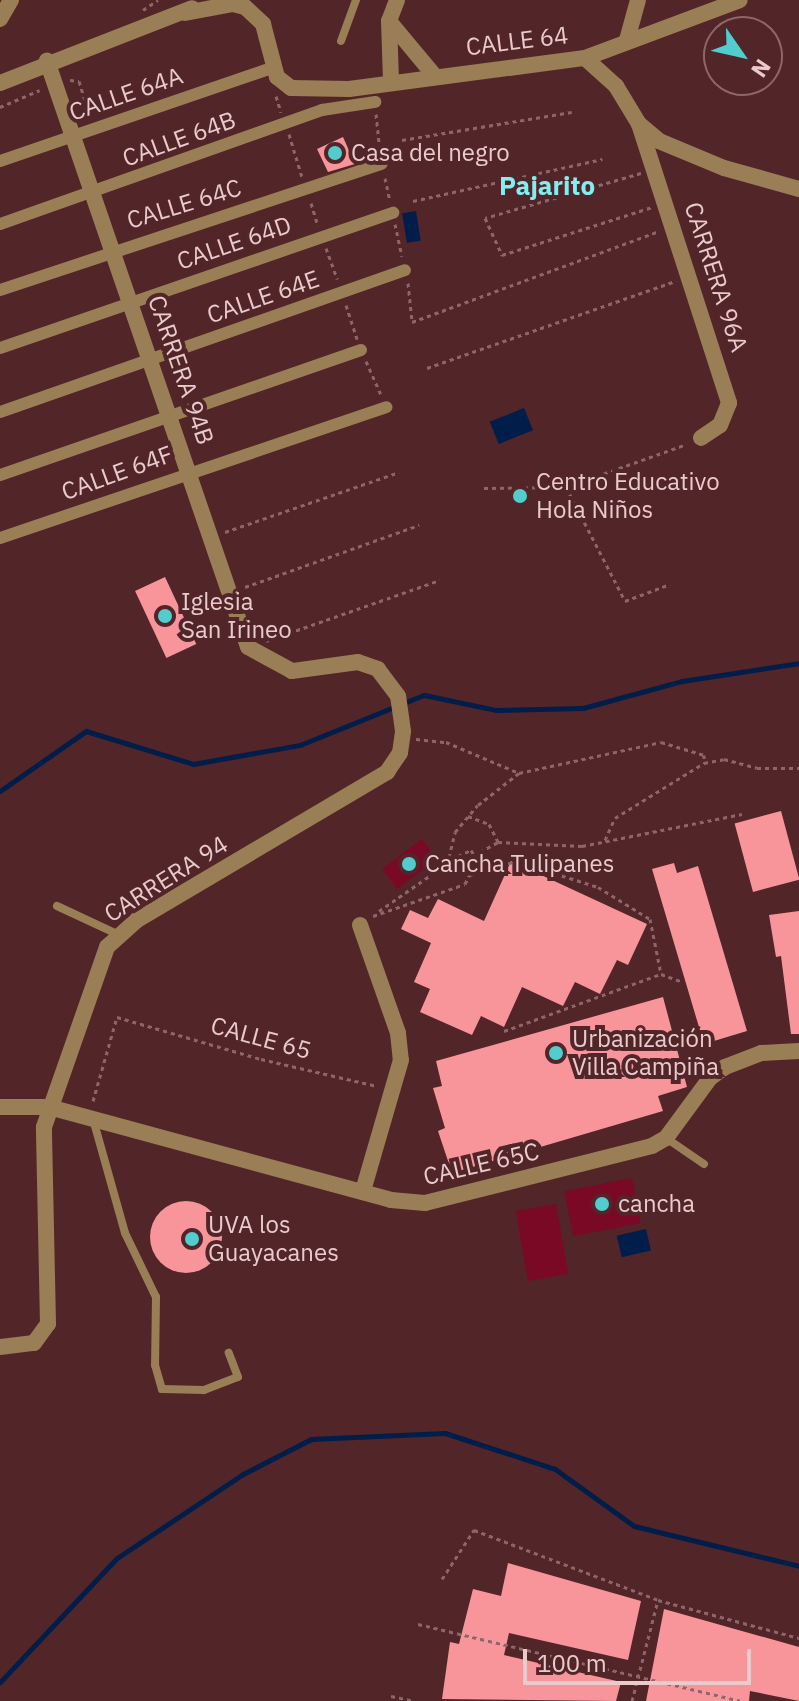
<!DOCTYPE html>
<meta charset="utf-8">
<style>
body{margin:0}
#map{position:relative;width:799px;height:1701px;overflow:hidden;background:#522529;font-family:"IBM Plex Sans",sans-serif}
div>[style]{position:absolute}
.green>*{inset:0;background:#7a0926;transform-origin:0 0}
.water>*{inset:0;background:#001e49;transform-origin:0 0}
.stream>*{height:5px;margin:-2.5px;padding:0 2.5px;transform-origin:2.5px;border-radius:2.5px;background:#001e49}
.building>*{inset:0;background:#f7959b;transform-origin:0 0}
.round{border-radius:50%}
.path>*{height:3px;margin-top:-1.5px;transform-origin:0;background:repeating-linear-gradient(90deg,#8d6669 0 4px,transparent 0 8px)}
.service>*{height:8px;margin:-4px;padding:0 4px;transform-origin:4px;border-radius:4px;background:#9a7e55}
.pedestrian>*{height:12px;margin:-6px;padding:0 6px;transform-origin:6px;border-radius:6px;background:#9a7e55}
.minor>*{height:16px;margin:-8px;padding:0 8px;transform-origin:8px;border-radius:8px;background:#9a7e55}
.tertiary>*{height:16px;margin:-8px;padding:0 8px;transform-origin:8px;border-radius:8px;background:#9a7e55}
.dots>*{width:22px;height:22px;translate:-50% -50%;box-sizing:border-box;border:4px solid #522529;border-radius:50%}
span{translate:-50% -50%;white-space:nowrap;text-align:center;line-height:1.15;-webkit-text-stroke:8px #522529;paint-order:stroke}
.street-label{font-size:24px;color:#e9cbcc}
.poi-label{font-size:24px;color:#e9cbcc}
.left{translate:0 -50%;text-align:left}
.neighbourhood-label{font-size:26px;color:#82eeef;font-weight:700}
.north{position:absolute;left:703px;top:16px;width:80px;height:80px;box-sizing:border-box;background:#522529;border:2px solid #8e676a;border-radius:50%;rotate:124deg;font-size:22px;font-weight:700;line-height:32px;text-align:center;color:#e9cbcc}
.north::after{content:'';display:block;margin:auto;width:28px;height:36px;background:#52cdce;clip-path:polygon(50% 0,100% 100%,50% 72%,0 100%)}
.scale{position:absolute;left:523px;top:1649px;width:228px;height:36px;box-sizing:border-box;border:4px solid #e9cbcc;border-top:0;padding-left:10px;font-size:24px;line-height:28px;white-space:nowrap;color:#e9cbcc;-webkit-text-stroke:6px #522529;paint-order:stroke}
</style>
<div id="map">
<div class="green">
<i style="left:422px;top:839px;width:25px;height:50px;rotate:53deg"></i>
<i style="left:632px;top:1178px;width:46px;height:69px;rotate:79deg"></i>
<i style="left:556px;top:1204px;width:71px;height:41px;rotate:80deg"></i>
</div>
<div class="water">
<i style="left:416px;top:211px;width:30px;height:14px;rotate:81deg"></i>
<i style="left:524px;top:408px;width:24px;height:37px;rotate:68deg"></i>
<i style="left:646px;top:1229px;width:22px;height:30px;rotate:77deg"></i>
</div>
<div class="stream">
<i style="left:0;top:791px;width:105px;rotate:-34.9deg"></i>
<i style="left:86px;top:731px;width:112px;rotate:17.1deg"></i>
<i style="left:193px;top:764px;width:109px;rotate:-10.1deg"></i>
<i style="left:300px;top:745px;width:134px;rotate:-22deg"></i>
<i style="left:424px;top:695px;width:74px;rotate:11.8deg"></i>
<i style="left:496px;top:710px;width:87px;rotate:-1.3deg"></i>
<i style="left:583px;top:708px;width:103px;rotate:-15.3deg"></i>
<i style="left:682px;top:681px;width:118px;rotate:-8.7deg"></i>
<i style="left:0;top:1682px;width:170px;rotate:-46.7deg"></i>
<i style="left:117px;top:1558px;width:151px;rotate:-33.7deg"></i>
<i style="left:243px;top:1474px;width:76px;rotate:-27.2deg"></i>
<i style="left:311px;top:1439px;width:134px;rotate:-2.6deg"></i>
<i style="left:445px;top:1433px;width:116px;rotate:18.1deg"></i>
<i style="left:555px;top:1469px;width:97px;rotate:35.8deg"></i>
<i style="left:634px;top:1526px;width:170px;rotate:13.6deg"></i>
</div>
<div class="building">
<i style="clip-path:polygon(343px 137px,355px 164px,328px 172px,317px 149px)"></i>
<i style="left:165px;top:577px;width:74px;height:33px;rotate:65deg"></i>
<i style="left:781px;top:811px;width:71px;height:48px;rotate:75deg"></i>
<i style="clip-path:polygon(511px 861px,647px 924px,628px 965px,617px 960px,600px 994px,575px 982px,563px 1006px,522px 987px,504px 1027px,481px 1016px,472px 1035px,420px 1012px,430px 989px,414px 982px,431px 943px,401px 929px,410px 910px,428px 918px,438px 899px,484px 921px)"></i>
<i style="clip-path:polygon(674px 863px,677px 873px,698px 866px,747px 1031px,704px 1044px,652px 869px)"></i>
<i style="clip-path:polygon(799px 911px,799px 1034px,791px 1034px,781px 956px,776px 957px,769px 915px)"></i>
<i style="clip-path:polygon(663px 997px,687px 1087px,658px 1096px,663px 1111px,452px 1173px,438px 1131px,445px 1128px,433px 1088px,442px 1086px,436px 1061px)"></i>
<i class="round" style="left:150px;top:1201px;width:72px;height:72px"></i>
<i style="clip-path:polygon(508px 1563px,641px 1601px,628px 1660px,509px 1633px,504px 1655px,621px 1682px,616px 1701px,442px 1699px,450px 1642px,459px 1644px,473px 1589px,501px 1596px)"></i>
<i style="clip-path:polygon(664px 1609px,799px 1647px,799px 1701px,750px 1691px,749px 1701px,646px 1701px)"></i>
</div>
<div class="path">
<i style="left:143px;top:10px;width:18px;rotate:-34deg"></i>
<i style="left:70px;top:80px;width:9px;rotate:6deg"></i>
<i style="left:79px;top:81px;width:38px;rotate:73deg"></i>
<i style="left:276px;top:96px;width:17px;rotate:73deg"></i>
<i style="left:0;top:107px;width:43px;rotate:-23deg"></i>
<i style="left:376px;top:114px;width:36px;rotate:84deg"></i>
<i style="left:289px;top:134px;width:45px;rotate:73.2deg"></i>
<i style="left:402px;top:140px;width:172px;rotate:-9.4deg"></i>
<i style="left:641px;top:173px;width:162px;rotate:163.9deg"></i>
<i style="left:485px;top:218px;width:41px;rotate:65.3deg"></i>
<i style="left:502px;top:255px;width:157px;rotate:-17.7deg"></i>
<i style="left:385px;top:178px;width:24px;rotate:78deg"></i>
<i style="left:413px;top:201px;width:194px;rotate:-12.5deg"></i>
<i style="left:311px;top:203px;width:24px;rotate:73deg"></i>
<i style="left:395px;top:224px;width:33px;rotate:78deg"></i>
<i style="left:326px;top:248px;width:33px;rotate:70deg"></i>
<i style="left:408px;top:283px;width:39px;rotate:84deg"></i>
<i style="left:412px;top:322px;width:261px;rotate:-20.2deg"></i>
<i style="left:346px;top:305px;width:36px;rotate:72deg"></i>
<i style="left:366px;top:361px;width:37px;rotate:66deg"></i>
<i style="left:427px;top:368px;width:264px;rotate:-19.3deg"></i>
<i style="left:566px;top:487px;width:128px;rotate:62.6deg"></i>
<i style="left:625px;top:601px;width:48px;rotate:-20.7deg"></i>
<i style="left:484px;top:488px;width:82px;rotate:-0.7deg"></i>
<i style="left:566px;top:487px;width:128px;rotate:-19.6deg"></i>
<i style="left:225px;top:532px;width:184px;rotate:-19deg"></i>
<i style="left:245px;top:587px;width:185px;rotate:-19.6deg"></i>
<i style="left:266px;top:641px;width:184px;rotate:-19.3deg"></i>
<i style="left:416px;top:739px;width:30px;rotate:6deg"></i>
<i style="left:446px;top:742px;width:79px;rotate:23deg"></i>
<i style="left:468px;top:816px;width:22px;rotate:21deg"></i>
<i style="left:489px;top:824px;width:20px;rotate:63deg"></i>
<i style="left:605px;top:840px;width:24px;rotate:-66deg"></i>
<i style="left:615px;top:818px;width:105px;rotate:-31.7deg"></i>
<i style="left:704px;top:763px;width:20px;rotate:-11deg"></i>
<i style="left:724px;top:759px;width:34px;rotate:15deg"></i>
<i style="left:757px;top:768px;width:42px"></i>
<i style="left:447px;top:865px;width:34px;rotate:-76deg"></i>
<i style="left:455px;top:832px;width:35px;rotate:-50deg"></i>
<i style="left:478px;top:805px;width:52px;rotate:-38deg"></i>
<i style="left:519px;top:773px;width:145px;rotate:-12.3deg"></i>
<i style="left:661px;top:742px;width:45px;rotate:16.8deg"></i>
<i style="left:704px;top:755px;width:8px;rotate:90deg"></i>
<i style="left:470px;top:875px;width:48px;rotate:-16.9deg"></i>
<i style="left:516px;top:861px;width:86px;rotate:17.6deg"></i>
<i style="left:598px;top:887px;width:61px;rotate:31.6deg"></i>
<i style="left:650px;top:919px;width:56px;rotate:78.7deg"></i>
<i style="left:379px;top:911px;width:96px;rotate:-34.8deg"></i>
<i style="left:458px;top:856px;width:14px;rotate:-25deg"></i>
<i style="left:471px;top:850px;width:9px;rotate:58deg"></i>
<i style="left:373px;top:916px;width:97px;rotate:-19.2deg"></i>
<i style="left:465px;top:884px;width:35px;rotate:-65deg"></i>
<i style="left:480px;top:852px;width:21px;rotate:-29deg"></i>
<i style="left:498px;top:842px;width:84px;rotate:2.7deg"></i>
<i style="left:582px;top:846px;width:163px;rotate:-11.3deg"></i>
<i style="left:504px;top:1031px;width:167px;rotate:-20deg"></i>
<i style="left:661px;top:974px;width:23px;rotate:20deg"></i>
<i style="left:93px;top:1101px;width:87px;rotate:-74.1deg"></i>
<i style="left:117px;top:1017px;width:150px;rotate:16.3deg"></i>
<i style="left:261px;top:1059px;width:119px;rotate:13.1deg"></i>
<i style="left:442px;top:1579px;width:59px;rotate:-56.9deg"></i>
<i style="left:474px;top:1530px;width:197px;rotate:20.8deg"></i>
<i style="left:658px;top:1600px;width:146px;rotate:15.1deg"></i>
<i style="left:418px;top:1624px;width:331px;rotate:13.4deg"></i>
<i style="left:391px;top:1696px;width:24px;rotate:12deg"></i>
<i style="left:632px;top:1701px;width:104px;rotate:-75.6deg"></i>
</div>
<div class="service">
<i style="left:341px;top:41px;width:44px;rotate:-69.9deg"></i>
<i style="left:57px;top:906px;width:66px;rotate:25deg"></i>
<i style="left:93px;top:1119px;width:118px;rotate:74.3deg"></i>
<i style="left:125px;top:1233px;width:71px;rotate:64.2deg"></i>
<i style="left:156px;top:1297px;width:68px;rotate:90.8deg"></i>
<i style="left:155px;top:1365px;width:25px;rotate:74deg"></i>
<i style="left:162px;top:1389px;width:42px;rotate:1.4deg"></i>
<i style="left:204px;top:1390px;width:36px;rotate:-21deg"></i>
<i style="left:238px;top:1377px;width:26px;rotate:-111deg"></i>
<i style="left:666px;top:1138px;width:46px;rotate:34.4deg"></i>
</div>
<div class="pedestrian">
<i style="left:0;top:161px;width:281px;rotate:-18.9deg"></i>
<i style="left:0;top:224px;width:342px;rotate:-19.5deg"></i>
<i style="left:322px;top:110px;width:54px;rotate:-8.6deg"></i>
<i style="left:0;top:290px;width:402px;rotate:-18.3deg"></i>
<i style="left:0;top:348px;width:416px;rotate:-19deg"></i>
<i style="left:0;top:412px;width:429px;rotate:-19.3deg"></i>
<i style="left:0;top:475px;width:382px;rotate:-19.1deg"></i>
<i style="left:0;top:538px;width:408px;rotate:-18.7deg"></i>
</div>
<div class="minor">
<i style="left:389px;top:21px;width:70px;rotate:50.2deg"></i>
<i style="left:627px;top:40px;width:41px;rotate:-74.6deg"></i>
<i style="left:639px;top:124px;width:293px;rotate:72.1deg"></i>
<i style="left:729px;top:403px;width:24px;rotate:112deg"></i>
<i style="left:720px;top:425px;width:23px;rotate:146deg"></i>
<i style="left:360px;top:925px;width:114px;rotate:70.6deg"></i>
<i style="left:398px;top:1033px;width:27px;rotate:84deg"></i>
<i style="left:401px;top:1060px;width:136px;rotate:106.2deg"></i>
<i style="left:0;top:1107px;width:49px"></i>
<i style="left:49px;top:1107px;width:354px;rotate:15.2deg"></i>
<i style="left:391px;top:1200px;width:34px;rotate:5deg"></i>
<i style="left:425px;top:1203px;width:234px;rotate:-14.1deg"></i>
<i style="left:652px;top:1146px;width:16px;rotate:-30deg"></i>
<i style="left:666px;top:1138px;width:74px;rotate:-53.7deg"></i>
<i style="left:710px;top:1078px;width:19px;rotate:-36deg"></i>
<i style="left:725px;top:1067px;width:39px;rotate:-21deg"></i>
<i style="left:761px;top:1053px;width:38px;rotate:-3deg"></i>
<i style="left:0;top:1347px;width:34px;rotate:-7deg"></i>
<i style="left:34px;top:1343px;width:24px;rotate:-54deg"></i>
<i style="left:48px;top:1324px;width:197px;rotate:-91.2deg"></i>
<i style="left:44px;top:1127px;width:191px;rotate:-70.7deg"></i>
<i style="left:107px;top:947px;width:40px;rotate:-42deg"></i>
<i style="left:137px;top:920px;width:291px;rotate:-30.6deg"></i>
<i style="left:387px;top:772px;width:23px;rotate:-56deg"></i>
<i style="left:400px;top:753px;width:22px;rotate:-82deg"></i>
<i style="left:403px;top:731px;width:35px;rotate:-98deg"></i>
<i style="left:398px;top:696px;width:34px;rotate:-127deg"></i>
<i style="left:378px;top:669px;width:21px;rotate:-161deg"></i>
<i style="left:358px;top:662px;width:67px;rotate:172.2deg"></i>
<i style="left:292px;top:671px;width:50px;rotate:-151.4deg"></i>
<i style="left:248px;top:647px;width:620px;rotate:-108.93deg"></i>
</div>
<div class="tertiary">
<i style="left:185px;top:13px;width:49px;rotate:-10.6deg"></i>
<i style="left:233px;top:4px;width:12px;rotate:14deg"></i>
<i style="left:245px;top:7px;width:25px;rotate:43deg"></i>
<i style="left:263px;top:24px;width:55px;rotate:75.2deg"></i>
<i style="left:277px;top:77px;width:18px;rotate:38deg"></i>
<i style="left:291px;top:88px;width:58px;rotate:1deg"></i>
<i style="left:349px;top:89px;width:238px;rotate:-7.5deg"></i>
<i style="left:585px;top:58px;width:165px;rotate:-20.5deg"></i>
<i style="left:0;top:19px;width:22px;rotate:-60deg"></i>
<i style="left:585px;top:58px;width:42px;rotate:42.1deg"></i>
<i style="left:616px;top:86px;width:44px;rotate:58.8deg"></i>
<i style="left:639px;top:124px;width:26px;rotate:40deg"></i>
<i style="left:659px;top:141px;width:70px;rotate:22.6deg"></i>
<i style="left:724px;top:168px;width:78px;rotate:15.6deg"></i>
<i style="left:391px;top:81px;width:60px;rotate:-91.9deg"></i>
<i style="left:389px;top:21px;width:22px;rotate:-69deg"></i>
<i style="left:0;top:83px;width:206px;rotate:-21.3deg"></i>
</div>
<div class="dots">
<i style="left:335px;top:153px;background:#52cdce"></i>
<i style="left:520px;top:496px;background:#52cdce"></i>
<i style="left:165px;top:616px;background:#52cdce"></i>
<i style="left:409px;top:864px;background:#52cdce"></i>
<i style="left:556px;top:1053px;background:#52cdce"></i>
<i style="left:602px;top:1204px;background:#52cdce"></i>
<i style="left:192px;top:1239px;background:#52cdce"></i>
</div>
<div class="street-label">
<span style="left:517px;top:41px;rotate:-7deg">CALLE 64</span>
<span style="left:126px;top:94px;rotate:-19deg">CALLE 64A</span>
<span style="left:179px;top:139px;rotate:-20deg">CALLE 64B</span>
<span style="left:184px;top:204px;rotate:-17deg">CALLE 64C</span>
<span style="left:234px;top:243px;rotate:-19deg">CALLE 64D</span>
<span style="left:716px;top:277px;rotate:72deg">CARRERA 96A</span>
<span style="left:263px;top:297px;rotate:-19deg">CALLE 64E</span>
<span style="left:181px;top:370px;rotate:71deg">CARRERA 94B</span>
<span style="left:117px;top:473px;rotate:-20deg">CALLE 64F</span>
<span style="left:166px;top:879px;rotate:-32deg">CARRERA 94</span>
<span style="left:261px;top:1038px;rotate:15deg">CALLE 65</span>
<span style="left:481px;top:1164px;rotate:-13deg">CALLE 65C</span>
</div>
<div class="poi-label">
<span class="left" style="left:351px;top:153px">Casa del negro</span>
<span class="left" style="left:536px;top:496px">Centro Educativo<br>Hola Niños</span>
<span class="left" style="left:181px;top:616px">Iglesia<br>San Irineo</span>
<span class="left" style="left:425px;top:864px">Cancha Tulipanes</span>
<span class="left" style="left:572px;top:1053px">Urbanización<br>Villa Campiña</span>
<span class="left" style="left:618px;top:1204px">cancha</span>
<span class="left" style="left:208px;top:1239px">UVA los<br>Guayacanes</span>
</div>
<div class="neighbourhood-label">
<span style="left:547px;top:186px">Pajarito</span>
</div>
<div class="north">N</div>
<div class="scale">100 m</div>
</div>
